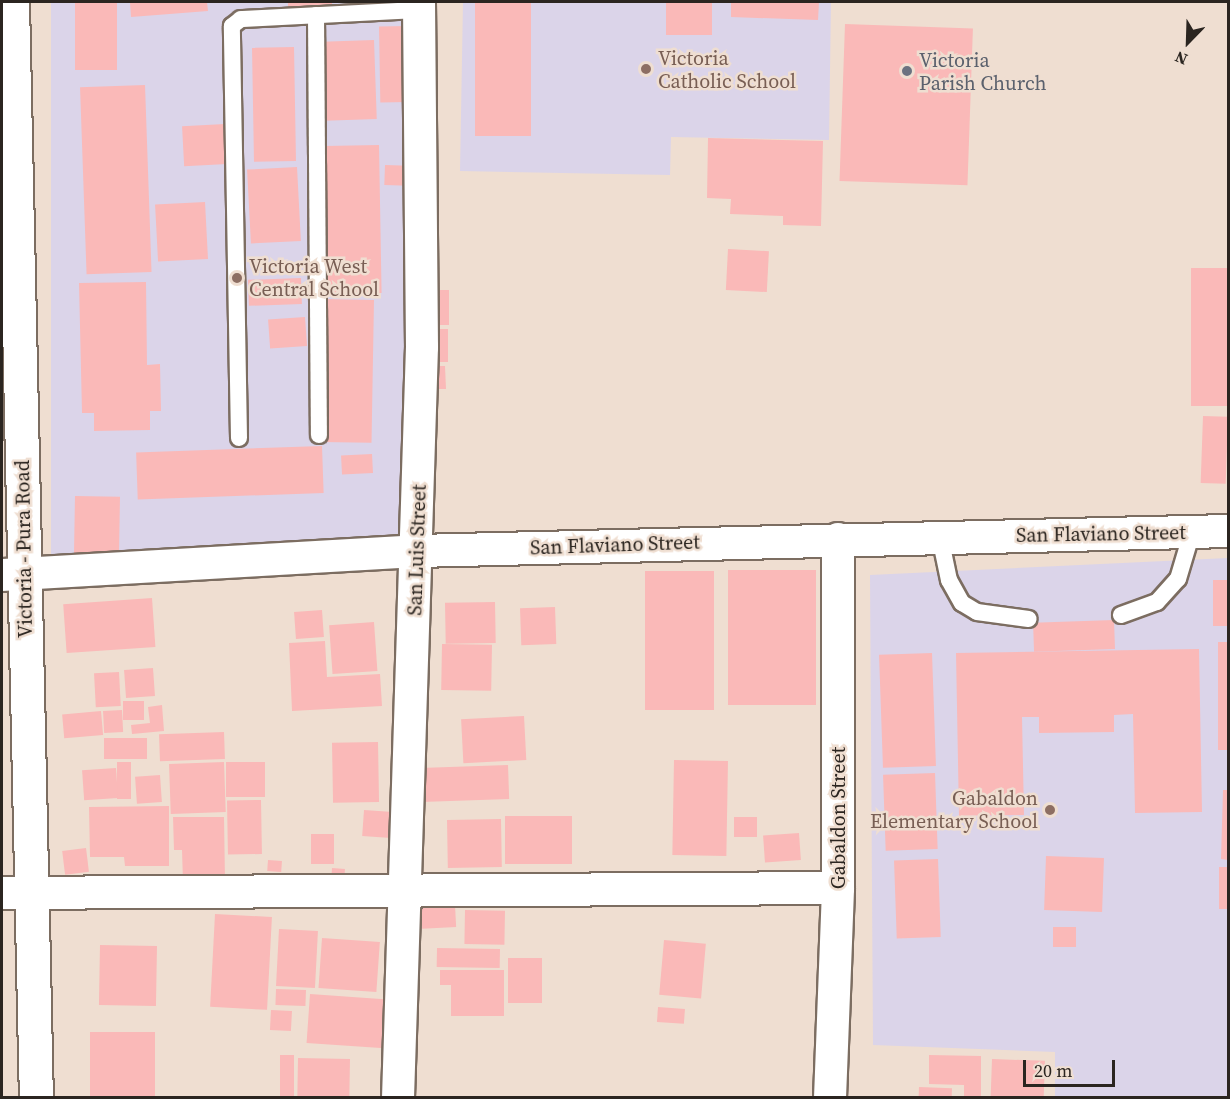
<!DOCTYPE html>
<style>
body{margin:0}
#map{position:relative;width:1230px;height:1099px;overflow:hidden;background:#efded1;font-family:"Source Serif 4",serif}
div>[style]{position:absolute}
.education>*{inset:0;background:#dbd4e9;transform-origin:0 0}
.building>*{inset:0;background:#fab9b8;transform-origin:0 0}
.roads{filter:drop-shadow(2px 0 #7c6d61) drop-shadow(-2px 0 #7c6d61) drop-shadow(0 2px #7c6d61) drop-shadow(0 -2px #7c6d61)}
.lane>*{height:16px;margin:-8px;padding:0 8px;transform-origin:8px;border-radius:8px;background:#fff}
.street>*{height:32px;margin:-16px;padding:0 16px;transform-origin:16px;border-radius:16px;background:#fff}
.secondary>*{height:33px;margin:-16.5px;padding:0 16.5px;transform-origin:16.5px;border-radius:16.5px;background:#fff}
.dots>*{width:16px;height:16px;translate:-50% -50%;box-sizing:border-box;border:3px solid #efded1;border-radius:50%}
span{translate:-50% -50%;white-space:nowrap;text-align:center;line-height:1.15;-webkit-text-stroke:5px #efded1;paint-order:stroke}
.education-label{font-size:20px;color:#785e54}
.left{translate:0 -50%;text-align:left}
.right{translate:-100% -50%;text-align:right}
.worship-label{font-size:20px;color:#5b616d}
.street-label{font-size:20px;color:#2b2520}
.frame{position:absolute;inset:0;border:3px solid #2b2520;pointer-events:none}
.north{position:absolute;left:1158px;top:12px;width:60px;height:60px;-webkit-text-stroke:4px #efded1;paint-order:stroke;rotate:203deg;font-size:16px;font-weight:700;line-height:24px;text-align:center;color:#2b2520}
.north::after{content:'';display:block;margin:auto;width:21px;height:27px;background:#2b2520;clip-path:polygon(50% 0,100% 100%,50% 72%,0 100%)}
.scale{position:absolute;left:1023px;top:1060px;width:92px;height:27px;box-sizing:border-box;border:3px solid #2b2520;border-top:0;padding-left:8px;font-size:18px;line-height:21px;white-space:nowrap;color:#2b2520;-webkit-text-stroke:4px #efded1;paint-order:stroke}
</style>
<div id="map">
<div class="education">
<i style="left:51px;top:2px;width:368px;height:563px"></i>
<i style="clip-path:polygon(463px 2px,831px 2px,829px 140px,671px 137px,670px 175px,460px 171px)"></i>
<i style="clip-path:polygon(1228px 558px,1228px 1097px,1055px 1097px,1055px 1052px,873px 1045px,870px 575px)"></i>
</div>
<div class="building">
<i style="left:75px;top:2px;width:42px;height:68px"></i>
<i style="clip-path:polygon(130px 2px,207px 2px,208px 11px,131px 17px)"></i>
<i style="left:288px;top:2px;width:44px;height:9px"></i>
<i style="left:475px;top:2px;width:56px;height:134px"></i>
<i style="left:666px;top:2px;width:46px;height:33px"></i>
<i style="clip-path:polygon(731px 2px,819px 2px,818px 20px,731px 17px)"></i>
<i style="left:845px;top:24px;width:128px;height:157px;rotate:2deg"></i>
<i style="left:407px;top:26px;width:76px;height:28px;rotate:89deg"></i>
<i style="left:374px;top:40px;width:79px;height:52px;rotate:88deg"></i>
<i style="left:294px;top:47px;width:114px;height:42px;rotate:89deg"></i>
<i style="left:145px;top:85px;width:187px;height:65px;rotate:88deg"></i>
<i style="left:225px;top:124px;width:40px;height:43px;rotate:87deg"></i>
<i style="clip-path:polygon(708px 138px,823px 141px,821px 226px,783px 225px,783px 216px,730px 214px,731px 199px,707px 198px)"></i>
<i style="left:379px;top:145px;width:148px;height:54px;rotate:89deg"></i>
<i style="left:385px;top:165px;width:24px;height:20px;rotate:2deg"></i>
<i style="left:297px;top:167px;width:74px;height:50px;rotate:87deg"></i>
<i style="left:205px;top:202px;width:57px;height:50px;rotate:87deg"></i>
<i style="left:728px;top:249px;width:41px;height:41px;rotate:3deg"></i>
<i style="left:1191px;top:268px;width:37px;height:138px"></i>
<i style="left:301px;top:278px;width:26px;height:53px;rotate:88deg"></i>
<i style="clip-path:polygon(146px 282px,147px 365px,160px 364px,161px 411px,150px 411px,150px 430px,94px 431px,94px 413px,82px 413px,79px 283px)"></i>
<i style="left:436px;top:290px;width:13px;height:35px"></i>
<i style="left:323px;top:299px;width:51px;height:143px;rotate:1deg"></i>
<i style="left:305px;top:317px;width:29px;height:37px;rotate:86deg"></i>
<i style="left:435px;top:329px;width:13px;height:33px"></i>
<i style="clip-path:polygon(434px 366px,445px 366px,446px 389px,433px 389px)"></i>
<i style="left:1203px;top:416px;width:25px;height:67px;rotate:2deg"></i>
<i style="left:322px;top:446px;width:47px;height:186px;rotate:88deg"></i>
<i style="left:372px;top:454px;width:19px;height:31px;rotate:87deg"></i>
<i style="left:75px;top:496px;width:45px;height:58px;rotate:1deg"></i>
<i style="left:728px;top:570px;width:88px;height:135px"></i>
<i style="left:645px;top:571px;width:69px;height:139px"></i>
<i style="left:1213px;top:580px;width:15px;height:46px"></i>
<i style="left:152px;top:598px;width:49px;height:89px;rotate:86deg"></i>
<i style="left:495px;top:602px;width:41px;height:50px;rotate:89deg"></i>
<i style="left:555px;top:607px;width:37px;height:35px;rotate:88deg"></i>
<i style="left:322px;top:610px;width:27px;height:28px;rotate:86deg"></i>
<i style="left:1114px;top:620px;width:29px;height:81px;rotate:88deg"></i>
<i style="left:374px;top:622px;width:49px;height:45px;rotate:86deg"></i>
<i style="clip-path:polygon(325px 641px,327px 677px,380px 674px,382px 706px,292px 711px,289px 643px)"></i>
<i style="left:1218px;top:642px;width:10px;height:108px"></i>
<i style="left:442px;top:644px;width:50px;height:46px;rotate:1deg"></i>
<i style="clip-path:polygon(1199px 649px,1202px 812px,1135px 813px,1133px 714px,1114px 715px,1114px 732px,1039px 733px,1039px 717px,1022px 717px,1024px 815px,959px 816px,956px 653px)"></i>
<i style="left:932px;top:653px;width:113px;height:53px;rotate:88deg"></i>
<i style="left:153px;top:668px;width:28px;height:29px;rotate:86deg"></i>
<i style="left:119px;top:672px;width:34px;height:25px;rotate:87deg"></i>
<i style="left:144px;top:701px;width:19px;height:21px;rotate:90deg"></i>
<i style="clip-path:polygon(162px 705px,164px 731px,132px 734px,131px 725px,150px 723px,148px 707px)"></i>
<i style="left:122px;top:710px;width:22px;height:19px;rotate:87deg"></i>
<i style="left:101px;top:711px;width:24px;height:39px;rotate:85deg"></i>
<i style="left:524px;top:716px;width:44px;height:63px;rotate:87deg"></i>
<i style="left:224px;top:732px;width:27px;height:65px;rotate:88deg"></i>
<i style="left:104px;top:738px;width:43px;height:21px"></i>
<i style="left:378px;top:742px;width:60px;height:46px;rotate:89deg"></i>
<i style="left:674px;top:760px;width:54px;height:95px;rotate:1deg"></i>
<i style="left:117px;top:762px;width:14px;height:37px"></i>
<i style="left:224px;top:762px;width:50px;height:55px;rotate:88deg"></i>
<i style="left:226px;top:762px;width:39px;height:35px"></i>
<i style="left:508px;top:765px;width:34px;height:88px;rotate:88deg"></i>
<i style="left:116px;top:768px;width:30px;height:34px;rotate:86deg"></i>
<i style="left:935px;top:773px;width:76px;height:52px;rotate:88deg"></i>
<i style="left:160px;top:775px;width:27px;height:25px;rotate:86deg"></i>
<i style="clip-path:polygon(1223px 790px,1228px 790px,1228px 860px,1221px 859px)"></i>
<i style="left:261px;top:800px;width:54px;height:34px;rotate:89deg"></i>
<i style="clip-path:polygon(169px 806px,169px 866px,125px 866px,124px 857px,90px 857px,89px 807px)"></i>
<i style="left:364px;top:810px;width:29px;height:26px;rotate:4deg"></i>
<i style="left:505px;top:816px;width:67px;height:48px"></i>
<i style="clip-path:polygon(173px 817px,224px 817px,225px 881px,183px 882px,182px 850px,174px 850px)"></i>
<i style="left:734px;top:817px;width:23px;height:20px"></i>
<i style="left:501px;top:819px;width:48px;height:54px;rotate:89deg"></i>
<i style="left:799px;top:833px;width:27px;height:36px;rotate:86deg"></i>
<i style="left:311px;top:834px;width:23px;height:30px"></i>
<i style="left:86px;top:848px;width:24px;height:24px;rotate:83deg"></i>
<i style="left:1046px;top:856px;width:58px;height:54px;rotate:2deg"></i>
<i style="left:938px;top:859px;width:78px;height:44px;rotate:88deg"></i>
<i style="left:268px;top:860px;width:14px;height:11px;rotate:4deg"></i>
<i style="left:1219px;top:867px;width:9px;height:42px"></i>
<i style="left:332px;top:868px;width:13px;height:10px;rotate:4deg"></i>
<i style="left:455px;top:905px;width:22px;height:34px;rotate:87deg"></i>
<i style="left:465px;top:910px;width:40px;height:34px;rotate:1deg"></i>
<i style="left:215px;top:914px;width:57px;height:93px;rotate:3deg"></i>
<i style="left:1053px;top:927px;width:23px;height:20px"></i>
<i style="left:279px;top:929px;width:39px;height:57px;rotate:3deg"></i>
<i style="left:322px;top:938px;width:58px;height:50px;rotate:4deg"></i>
<i style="left:664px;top:940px;width:42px;height:55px;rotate:5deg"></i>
<i style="left:100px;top:945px;width:57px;height:60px;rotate:1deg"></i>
<i style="left:437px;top:948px;width:63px;height:19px;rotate:1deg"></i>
<i style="left:508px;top:958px;width:34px;height:45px"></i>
<i style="clip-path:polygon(440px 970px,504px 970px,504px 1016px,451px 1016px,451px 985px,440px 985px)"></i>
<i style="left:276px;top:989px;width:30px;height:16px;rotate:2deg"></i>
<i style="left:310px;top:994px;width:78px;height:49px;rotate:4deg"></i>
<i style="left:658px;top:1007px;width:27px;height:15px;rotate:4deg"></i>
<i style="left:271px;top:1010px;width:21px;height:20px;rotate:3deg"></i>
<i style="left:90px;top:1032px;width:65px;height:66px"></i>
<i style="left:280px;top:1055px;width:14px;height:43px"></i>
<i style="clip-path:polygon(929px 1055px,981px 1056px,981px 1096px,964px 1096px,964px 1085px,929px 1084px)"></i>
<i style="left:298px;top:1058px;width:52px;height:40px;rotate:1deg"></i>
<i style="left:992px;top:1059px;width:53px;height:39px;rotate:2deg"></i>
<i style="left:919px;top:1087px;width:33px;height:11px;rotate:2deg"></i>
</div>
<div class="roads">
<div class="lane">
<i style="left:316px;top:15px;width:420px;rotate:89.6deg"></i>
<i style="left:239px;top:438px;width:412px;rotate:-91deg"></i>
<i style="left:232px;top:26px;width:11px;rotate:-38deg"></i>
<i style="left:241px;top:19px;width:178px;rotate:-2.9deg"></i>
<i style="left:940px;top:537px;width:44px;rotate:78.2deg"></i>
<i style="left:949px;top:580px;width:26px;rotate:61deg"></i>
<i style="left:962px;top:603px;width:17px;rotate:31deg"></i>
<i style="left:977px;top:612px;width:52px;rotate:7.7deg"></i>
<i style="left:1121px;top:615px;width:38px;rotate:-20deg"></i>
<i style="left:1157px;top:602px;width:31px;rotate:-48deg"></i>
<i style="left:1178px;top:579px;width:49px;rotate:-73.4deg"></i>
</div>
<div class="street">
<i style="left:2px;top:575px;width:416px;rotate:-3.3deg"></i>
<i style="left:417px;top:551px;width:811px;rotate:-1.41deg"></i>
<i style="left:2px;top:893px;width:836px;rotate:-0.34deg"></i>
<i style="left:398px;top:1098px;width:751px;rotate:-88.17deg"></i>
<i style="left:422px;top:347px;width:345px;rotate:-90.5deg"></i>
<i style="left:830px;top:1098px;width:210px;rotate:-87.8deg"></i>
<i style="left:838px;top:888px;width:349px;rotate:-90deg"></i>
</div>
<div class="secondary">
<i style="left:12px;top:2px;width:1096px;rotate:88.75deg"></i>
</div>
</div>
<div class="dots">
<i style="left:646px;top:69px;background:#8d6e63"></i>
<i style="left:907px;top:71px;background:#6b7280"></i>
<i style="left:237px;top:278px;background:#8d6e63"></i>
<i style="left:1050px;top:810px;background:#8d6e63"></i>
</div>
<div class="education-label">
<span class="left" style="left:658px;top:70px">Victoria<br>Catholic School</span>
<span class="left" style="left:249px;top:278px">Victoria West<br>Central School</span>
<span class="right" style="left:1038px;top:810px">Gabaldon<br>Elementary School</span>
</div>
<div class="worship-label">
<span class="left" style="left:919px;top:72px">Victoria<br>Parish Church</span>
</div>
<div class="street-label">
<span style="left:1101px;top:534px;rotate:-1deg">San Flaviano Street</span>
<span style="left:615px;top:545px;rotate:-2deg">San Flaviano Street</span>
<span style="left:24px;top:549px;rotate:-91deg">Victoria - Pura Road</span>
<span style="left:417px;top:550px;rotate:-88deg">San Luis Street</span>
<span style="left:838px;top:818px;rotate:-90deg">Gabaldon Street</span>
</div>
<div class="frame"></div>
<div class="north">N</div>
<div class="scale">20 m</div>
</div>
